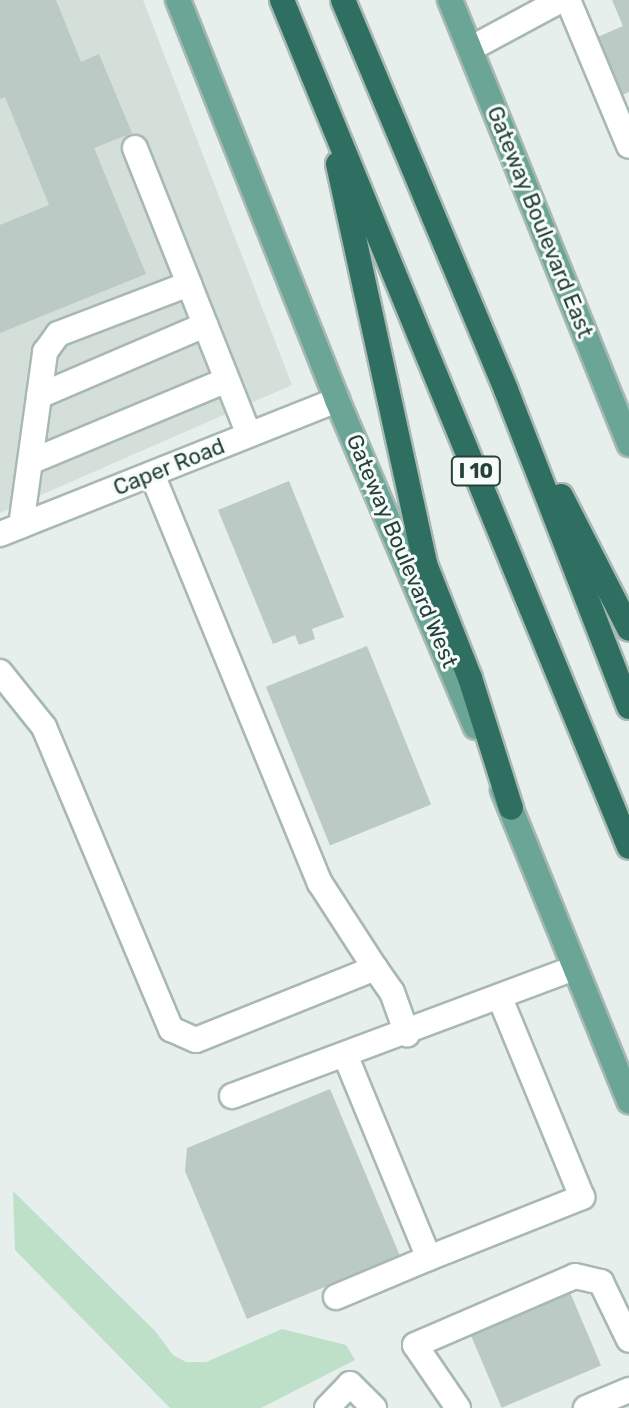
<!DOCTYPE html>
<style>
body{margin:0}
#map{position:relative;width:629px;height:1408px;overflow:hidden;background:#e6efeb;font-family:Rubik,sans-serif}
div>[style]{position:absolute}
.built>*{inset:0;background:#d4dfda}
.green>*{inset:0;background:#bfe0c8}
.building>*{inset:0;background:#bbcac4;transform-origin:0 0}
.roads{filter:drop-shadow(2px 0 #a8b8b2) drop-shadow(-2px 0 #a8b8b2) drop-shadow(0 2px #a8b8b2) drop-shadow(0 -2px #a8b8b2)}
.minor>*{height:24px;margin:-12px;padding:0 12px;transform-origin:12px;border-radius:12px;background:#fff}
.major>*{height:24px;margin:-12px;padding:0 12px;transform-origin:12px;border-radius:12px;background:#6aa596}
.highway>*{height:24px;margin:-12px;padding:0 12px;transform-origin:12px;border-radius:12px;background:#2f6f62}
span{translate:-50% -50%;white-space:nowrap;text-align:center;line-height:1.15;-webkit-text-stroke:6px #f7fbf9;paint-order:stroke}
.shield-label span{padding:2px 6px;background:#f7fbf9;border:2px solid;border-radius:6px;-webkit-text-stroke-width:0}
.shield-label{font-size:20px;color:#24423a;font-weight:700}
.street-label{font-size:22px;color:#24423a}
</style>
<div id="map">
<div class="built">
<i style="clip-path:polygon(0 0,143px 0,292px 385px,0 513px)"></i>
</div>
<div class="green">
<i style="clip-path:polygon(13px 1191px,155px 1331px,173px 1355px,186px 1362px,206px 1362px,282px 1329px,346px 1345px,355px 1360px,261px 1408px,170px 1408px,15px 1250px)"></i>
</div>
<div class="building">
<i style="clip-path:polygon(0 0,56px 0,81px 62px,99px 54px,132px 133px,94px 148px,146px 274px,0 333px,0 225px,49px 205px,5px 97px,0 99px)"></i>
<i style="clip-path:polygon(612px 0,629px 0,629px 92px,617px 97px,593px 39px,623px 26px)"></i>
<i style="clip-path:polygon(289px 481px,344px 617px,312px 629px,315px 639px,299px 645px,295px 635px,273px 644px,218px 510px)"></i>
<i style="left:367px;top:646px;width:171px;height:109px;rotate:68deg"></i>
<i style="clip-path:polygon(330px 1089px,400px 1256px,247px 1319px,185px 1171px,187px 1148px)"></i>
<i style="left:569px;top:1290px;width:82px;height:108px;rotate:67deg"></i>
</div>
<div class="roads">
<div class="minor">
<i style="left:568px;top:0;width:158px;rotate:67.3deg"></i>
<i style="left:470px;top:49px;width:103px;rotate:-28.3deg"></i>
<i style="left:135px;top:148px;width:146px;rotate:68.3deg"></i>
<i style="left:39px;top:396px;width:181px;rotate:-23.2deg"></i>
<i style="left:30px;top:462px;width:213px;rotate:-22.6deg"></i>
<i style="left:152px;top:474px;width:442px;rotate:67.7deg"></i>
<i style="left:320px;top:883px;width:101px;rotate:57.1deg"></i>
<i style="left:21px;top:526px;width:176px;rotate:-82.1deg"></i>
<i style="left:45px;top:352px;width:22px;rotate:-54deg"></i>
<i style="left:58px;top:334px;width:140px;rotate:-20.9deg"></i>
<i style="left:189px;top:284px;width:162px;rotate:68.3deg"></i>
<i style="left:0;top:534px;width:363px;rotate:-21.7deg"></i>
<i style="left:0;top:672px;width:70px;rotate:51.3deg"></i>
<i style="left:44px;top:727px;width:328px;rotate:67.2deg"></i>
<i style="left:171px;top:1029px;width:27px;rotate:24deg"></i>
<i style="left:196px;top:1040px;width:193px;rotate:-21.9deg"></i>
<i style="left:375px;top:968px;width:29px;rotate:55deg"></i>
<i style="left:392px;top:992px;width:45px;rotate:70.3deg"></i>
<i style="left:346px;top:1057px;width:217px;rotate:67.6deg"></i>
<i style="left:429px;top:1258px;width:165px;rotate:-21.7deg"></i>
<i style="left:582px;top:1197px;width:213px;rotate:-112.4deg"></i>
<i style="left:232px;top:1096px;width:366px;rotate:-20.5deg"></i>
<i style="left:336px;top:1297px;width:101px;rotate:-22.8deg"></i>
<i style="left:327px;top:1408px;width:33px;rotate:-46deg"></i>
<i style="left:350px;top:1384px;width:34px;rotate:45deg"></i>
<i style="left:458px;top:1408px;width:76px;rotate:-124.3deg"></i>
<i style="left:415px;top:1345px;width:174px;rotate:-23.3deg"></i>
<i style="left:575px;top:1276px;width:27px;rotate:13deg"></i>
<i style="left:601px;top:1282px;width:64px;rotate:64.2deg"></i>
<i style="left:586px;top:1408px;width:47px;rotate:-22.7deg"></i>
</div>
<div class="major">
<i style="left:178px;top:0;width:430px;rotate:68.3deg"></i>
<i style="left:337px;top:400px;width:355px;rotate:67deg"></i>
<i style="left:450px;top:0;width:479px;rotate:68deg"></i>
<i style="left:503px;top:790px;width:336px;rotate:67.9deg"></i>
</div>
<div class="highway">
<i style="left:282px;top:0;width:915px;rotate:67.72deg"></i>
<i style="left:343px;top:0;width:423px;rotate:67.3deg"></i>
<i style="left:506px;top:390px;width:340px;rotate:68.8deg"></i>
<i style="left:338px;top:164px;width:409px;rotate:77.7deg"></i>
<i style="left:425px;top:564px;width:123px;rotate:68.5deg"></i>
<i style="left:470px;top:678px;width:136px;rotate:72.5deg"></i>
<i style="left:561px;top:496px;width:149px;rotate:62.9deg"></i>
</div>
</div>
<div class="shield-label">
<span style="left:476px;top:471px">I 10</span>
</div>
<div class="street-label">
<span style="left:540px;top:222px;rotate:68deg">Gateway Boulevard East</span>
<span style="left:169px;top:467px;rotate:-22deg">Caper Road</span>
<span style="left:402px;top:551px;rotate:67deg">Gateway Boulevard West</span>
</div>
</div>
